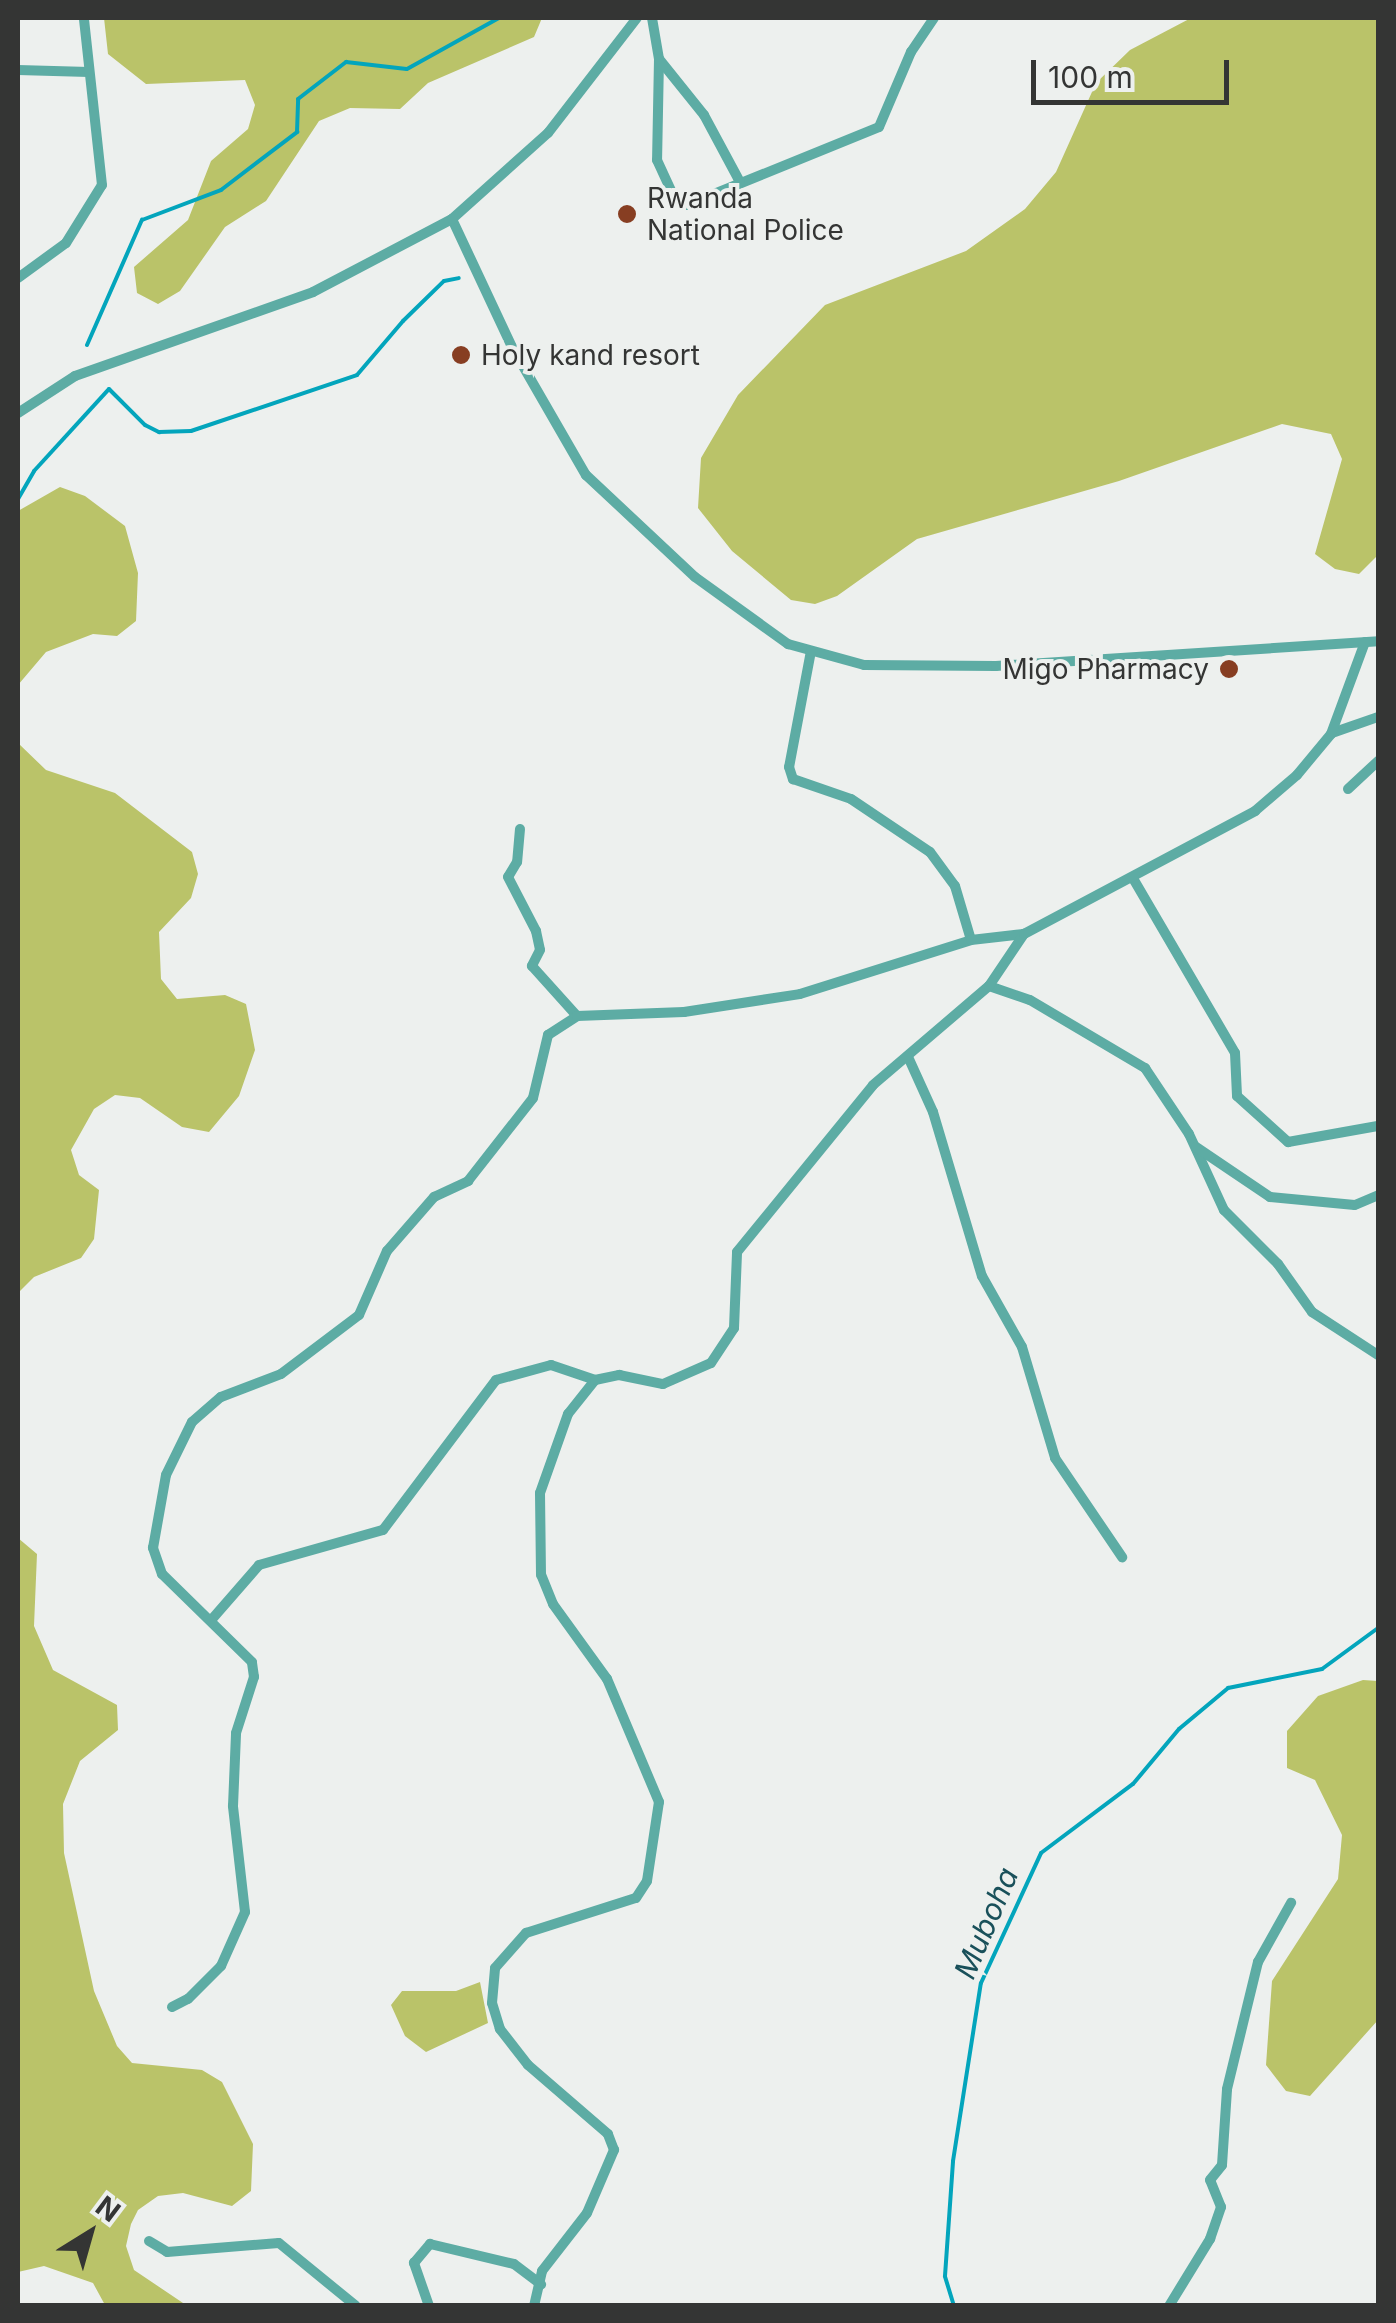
<!DOCTYPE html>
<style>
body{margin:0}
#map{position:relative;width:1396px;height:2323px;overflow:hidden;background:#edf0ee;font-family:Inter,sans-serif}
div>[style]{position:absolute}
.forest>*{inset:0;background:#bac369}
.stream>*{height:4px;margin:-2px;padding:0 2px;transform-origin:2px;border-radius:2px;background:#03a5bc}
.street>*{height:10px;margin:-5px;padding:0 5px;transform-origin:5px;border-radius:5px;background:#5daca4}
.dots>*{width:28px;height:28px;translate:-50% -50%;box-sizing:border-box;border:5px solid #edf0ee;border-radius:50%}
span{translate:-50% -50%;white-space:nowrap;text-align:center;line-height:1.15;-webkit-text-stroke:8px #edf0ee;paint-order:stroke}
.poi-label{font-size:28px;color:#343534}
.left{translate:0 -50%;text-align:left}
.right{translate:-100% -50%;text-align:right}
.water-label{font-size:30px;color:#19505a;font-style:italic}
.frame{position:absolute;inset:0;border:20px solid #343534;pointer-events:none}
.north{position:absolute;left:40px;top:2183px;width:100px;height:100px;-webkit-text-stroke:8px #edf0ee;paint-order:stroke;rotate:37deg;font-size:28px;font-weight:700;line-height:40px;text-align:center;color:#343534}
.north::after{content:'';display:block;margin:auto;width:35px;height:45px;background:#343534;clip-path:polygon(50% 0,100% 100%,50% 72%,0 100%)}
.scale{position:absolute;left:1031px;top:60px;width:198px;height:45px;box-sizing:border-box;border:5px solid #343534;border-top:0;padding-left:12px;font-size:30px;line-height:35px;white-space:nowrap;color:#343534;-webkit-text-stroke:8px #edf0ee;paint-order:stroke}
</style>
<div id="map">
<div class="forest">
<i style="clip-path:polygon(104px 18px,542px 18px,534px 37px,428px 83px,400px 109px,350px 108px,319px 121px,266px 201px,225px 227px,180px 291px,158px 304px,137px 293px,134px 267px,188px 220px,211px 161px,248px 129px,255px 105px,245px 80px,146px 84px,108px 54px)"></i>
<i style="clip-path:polygon(1191px 18px,1378px 18px,1378px 555px,1359px 574px,1335px 569px,1315px 554px,1342px 459px,1331px 434px,1282px 424px,1119px 481px,917px 539px,837px 596px,815px 604px,791px 600px,732px 551px,698px 508px,701px 458px,738px 395px,825px 305px,966px 251px,1025px 209px,1056px 172px,1096px 83px,1130px 50px)"></i>
<i style="clip-path:polygon(60px 487px,85px 496px,125px 526px,138px 573px,136px 621px,117px 636px,93px 634px,46px 652px,18px 685px,18px 511px)"></i>
<i style="clip-path:polygon(18px 743px,46px 770px,115px 793px,192px 852px,198px 874px,191px 898px,159px 932px,161px 979px,177px 999px,225px 995px,246px 1004px,255px 1050px,239px 1096px,209px 1132px,182px 1127px,140px 1098px,115px 1095px,94px 1109px,71px 1150px,79px 1175px,99px 1190px,94px 1239px,81px 1258px,34px 1277px,18px 1293px)"></i>
<i style="clip-path:polygon(18px 1538px,37px 1554px,34px 1626px,53px 1670px,117px 1705px,118px 1730px,80px 1761px,63px 1804px,64px 1853px,94px 1991px,117px 2046px,132px 2063px,202px 2070px,222px 2082px,253px 2144px,251px 2191px,232px 2206px,183px 2193px,158px 2196px,138px 2210px,131px 2224px,126px 2246px,134px 2270px,186px 2305px,105px 2305px,93px 2283px,44px 2266px,18px 2272px)"></i>
<i style="clip-path:polygon(1363px 1680px,1378px 1681px,1378px 2020px,1310px 2096px,1286px 2091px,1266px 2065px,1272px 1981px,1338px 1879px,1342px 1835px,1315px 1780px,1287px 1768px,1287px 1731px,1318px 1696px)"></i>
<i style="clip-path:polygon(480px 1982px,488px 2023px,426px 2052px,405px 2036px,391px 2005px,402px 1991px,456px 1991px)"></i>
</div>
<div class="stream">
<i style="left:87px;top:345px;width:137px;rotate:-66.3deg"></i>
<i style="left:142px;top:220px;width:85px;rotate:-20.8deg"></i>
<i style="left:221px;top:190px;width:96px;rotate:-37.3deg"></i>
<i style="left:297px;top:132px;width:33px;rotate:-88deg"></i>
<i style="left:298px;top:99px;width:61px;rotate:-37.6deg"></i>
<i style="left:346px;top:62px;width:61px;rotate:6.5deg"></i>
<i style="left:407px;top:69px;width:105px;rotate:-29deg"></i>
<i style="left:18px;top:499px;width:32px;rotate:-60deg"></i>
<i style="left:34px;top:471px;width:111px;rotate:-47.6deg"></i>
<i style="left:109px;top:389px;width:51px;rotate:45deg"></i>
<i style="left:145px;top:425px;width:16px;rotate:27deg"></i>
<i style="left:159px;top:432px;width:32px;rotate:-2deg"></i>
<i style="left:191px;top:431px;width:175px;rotate:-18.6deg"></i>
<i style="left:357px;top:375px;width:71px;rotate:-49.6deg"></i>
<i style="left:403px;top:321px;width:57px;rotate:-44.3deg"></i>
<i style="left:444px;top:281px;width:15px;rotate:-11deg"></i>
<i style="left:954px;top:2306px;width:31px;rotate:-107deg"></i>
<i style="left:945px;top:2276px;width:115px;rotate:-86deg"></i>
<i style="left:953px;top:2161px;width:180px;rotate:-81.1deg"></i>
<i style="left:981px;top:1983px;width:143px;rotate:-65.2deg"></i>
<i style="left:1041px;top:1853px;width:115px;rotate:-36.9deg"></i>
<i style="left:1133px;top:1784px;width:72px;rotate:-50.1deg"></i>
<i style="left:1179px;top:1729px;width:64px;rotate:-39.9deg"></i>
<i style="left:1228px;top:1688px;width:96px;rotate:-11.4deg"></i>
<i style="left:1322px;top:1669px;width:69px;rotate:-36.2deg"></i>
</div>
<div class="street">
<i style="left:652px;top:18px;width:42px;rotate:80.3deg"></i>
<i style="left:659px;top:59px;width:101px;rotate:91.1deg"></i>
<i style="left:657px;top:160px;width:41px;rotate:65.3deg"></i>
<i style="left:674px;top:197px;width:15px;rotate:32deg"></i>
<i style="left:687px;top:205px;width:207px;rotate:-22.1deg"></i>
<i style="left:879px;top:127px;width:82px;rotate:-66.9deg"></i>
<i style="left:911px;top:52px;width:41px;rotate:-55.9deg"></i>
<i style="left:659px;top:59px;width:72px;rotate:51.2deg"></i>
<i style="left:704px;top:115px;width:76px;rotate:61.8deg"></i>
<i style="left:18px;top:70px;width:71px;rotate:1.6deg"></i>
<i style="left:452px;top:219px;width:141px;rotate:64.9deg"></i>
<i style="left:512px;top:347px;width:148px;rotate:60deg"></i>
<i style="left:586px;top:475px;width:149px;rotate:43.1deg"></i>
<i style="left:695px;top:577px;width:115px;rotate:35.8deg"></i>
<i style="left:788px;top:644px;width:79px;rotate:15.4deg"></i>
<i style="left:864px;top:665px;width:132px;rotate:0.4deg"></i>
<i style="left:996px;top:666px;width:383px;rotate:-3.7deg"></i>
<i style="left:18px;top:278px;width:59px;rotate:-36.1deg"></i>
<i style="left:66px;top:243px;width:68px;rotate:-58.2deg"></i>
<i style="left:102px;top:185px;width:168px;rotate:-96.2deg"></i>
<i style="left:18px;top:413px;width:68px;rotate:-33deg"></i>
<i style="left:75px;top:376px;width:252px;rotate:-19.4deg"></i>
<i style="left:313px;top:292px;width:157px;rotate:-27.7deg"></i>
<i style="left:452px;top:219px;width:129px;rotate:-41.9deg"></i>
<i style="left:548px;top:133px;width:145px;rotate:-52.3deg"></i>
<i style="left:811px;top:651px;width:118px;rotate:100.7deg"></i>
<i style="left:789px;top:767px;width:13px;rotate:72deg"></i>
<i style="left:793px;top:779px;width:61px;rotate:19deg"></i>
<i style="left:851px;top:799px;width:95px;rotate:33.9deg"></i>
<i style="left:930px;top:852px;width:42px;rotate:53.7deg"></i>
<i style="left:955px;top:886px;width:56px;rotate:73.5deg"></i>
<i style="left:1332px;top:733px;width:49px;rotate:-19.2deg"></i>
<i style="left:1348px;top:789px;width:41px;rotate:-43deg"></i>
<i style="left:520px;top:829px;width:33px;rotate:95deg"></i>
<i style="left:517px;top:862px;width:17px;rotate:121deg"></i>
<i style="left:508px;top:877px;width:61px;rotate:62.6deg"></i>
<i style="left:536px;top:931px;width:19px;rotate:78deg"></i>
<i style="left:540px;top:950px;width:18px;rotate:117deg"></i>
<i style="left:532px;top:966px;width:67px;rotate:48deg"></i>
<i style="left:1134px;top:880px;width:200px;rotate:59.7deg"></i>
<i style="left:1235px;top:1053px;width:43px;rotate:87.3deg"></i>
<i style="left:1237px;top:1096px;width:69px;rotate:42deg"></i>
<i style="left:1288px;top:1142px;width:91px;rotate:-10.1deg"></i>
<i style="left:989px;top:986px;width:43px;rotate:18.9deg"></i>
<i style="left:1030px;top:1000px;width:134px;rotate:30.6deg"></i>
<i style="left:1145px;top:1068px;width:79px;rotate:56.3deg"></i>
<i style="left:1189px;top:1134px;width:84px;rotate:65.3deg"></i>
<i style="left:1224px;top:1210px;width:76px;rotate:45deg"></i>
<i style="left:1278px;top:1264px;width:59px;rotate:54.7deg"></i>
<i style="left:1312px;top:1312px;width:79px;rotate:33.1deg"></i>
<i style="left:909px;top:1059px;width:58px;rotate:65.6deg"></i>
<i style="left:933px;top:1112px;width:171px;rotate:73.4deg"></i>
<i style="left:982px;top:1276px;width:81px;rotate:60.6deg"></i>
<i style="left:1022px;top:1347px;width:116px;rotate:73.4deg"></i>
<i style="left:1055px;top:1458px;width:120px;rotate:55.9deg"></i>
<i style="left:1196px;top:1147px;width:89px;rotate:34deg"></i>
<i style="left:1270px;top:1197px;width:85px;rotate:5.4deg"></i>
<i style="left:1355px;top:1205px;width:25px;rotate:-23deg"></i>
<i style="left:213px;top:1618px;width:70px;rotate:-49deg"></i>
<i style="left:259px;top:1565px;width:129px;rotate:-15.8deg"></i>
<i style="left:383px;top:1530px;width:188px;rotate:-53deg"></i>
<i style="left:496px;top:1380px;width:57px;rotate:-15.3deg"></i>
<i style="left:551px;top:1365px;width:46px;rotate:18.8deg"></i>
<i style="left:172px;top:2007px;width:18px;rotate:-27deg"></i>
<i style="left:188px;top:1999px;width:47px;rotate:-45deg"></i>
<i style="left:221px;top:1966px;width:59px;rotate:-66deg"></i>
<i style="left:245px;top:1912px;width:107px;rotate:-96.5deg"></i>
<i style="left:233px;top:1806px;width:73px;rotate:-87.6deg"></i>
<i style="left:236px;top:1733px;width:59px;rotate:-72.2deg"></i>
<i style="left:254px;top:1677px;width:15px;rotate:-98deg"></i>
<i style="left:252px;top:1662px;width:126px;rotate:-135.6deg"></i>
<i style="left:162px;top:1574px;width:28px;rotate:-109deg"></i>
<i style="left:153px;top:1548px;width:74px;rotate:-79.9deg"></i>
<i style="left:166px;top:1475px;width:59px;rotate:-63.9deg"></i>
<i style="left:192px;top:1422px;width:38px;rotate:-41deg"></i>
<i style="left:221px;top:1397px;width:64px;rotate:-21deg"></i>
<i style="left:281px;top:1374px;width:98px;rotate:-37.1deg"></i>
<i style="left:359px;top:1315px;width:70px;rotate:-66.4deg"></i>
<i style="left:387px;top:1251px;width:72px;rotate:-49deg"></i>
<i style="left:434px;top:1197px;width:38px;rotate:-25deg"></i>
<i style="left:468px;top:1181px;width:105px;rotate:-51.9deg"></i>
<i style="left:533px;top:1098px;width:65px;rotate:-76.6deg"></i>
<i style="left:548px;top:1035px;width:35px;rotate:-33deg"></i>
<i style="left:577px;top:1016px;width:107px;rotate:-2.1deg"></i>
<i style="left:684px;top:1012px;width:117px;rotate:-8.8deg"></i>
<i style="left:800px;top:994px;width:179px;rotate:-17.5deg"></i>
<i style="left:971px;top:940px;width:53px;rotate:-6.5deg"></i>
<i style="left:149px;top:2241px;width:21px;rotate:31deg"></i>
<i style="left:167px;top:2252px;width:112px;rotate:-4.6deg"></i>
<i style="left:279px;top:2243px;width:99px;rotate:39.3deg"></i>
<i style="left:429px;top:2306px;width:46px;rotate:-109.2deg"></i>
<i style="left:414px;top:2263px;width:25px;rotate:-50deg"></i>
<i style="left:430px;top:2244px;width:86px;rotate:13.4deg"></i>
<i style="left:514px;top:2264px;width:34px;rotate:37deg"></i>
<i style="left:534px;top:2306px;width:36px;rotate:-77deg"></i>
<i style="left:542px;top:2271px;width:73px;rotate:-52.2deg"></i>
<i style="left:587px;top:2213px;width:69px;rotate:-66.8deg"></i>
<i style="left:614px;top:2150px;width:17px;rotate:-111deg"></i>
<i style="left:608px;top:2134px;width:106px;rotate:-139.2deg"></i>
<i style="left:528px;top:2065px;width:46px;rotate:-127.9deg"></i>
<i style="left:500px;top:2029px;width:27px;rotate:-107deg"></i>
<i style="left:492px;top:2003px;width:35px;rotate:-85deg"></i>
<i style="left:495px;top:1968px;width:47px;rotate:-48.5deg"></i>
<i style="left:526px;top:1933px;width:115px;rotate:-17.7deg"></i>
<i style="left:636px;top:1898px;width:20px;rotate:-57deg"></i>
<i style="left:647px;top:1881px;width:80px;rotate:-81.4deg"></i>
<i style="left:659px;top:1802px;width:134px;rotate:-112.9deg"></i>
<i style="left:607px;top:1679px;width:92px;rotate:-125.8deg"></i>
<i style="left:553px;top:1604px;width:31px;rotate:-112deg"></i>
<i style="left:541px;top:1575px;width:82px;rotate:-90.7deg"></i>
<i style="left:540px;top:1493px;width:84px;rotate:-70.5deg"></i>
<i style="left:568px;top:1414px;width:43px;rotate:-51.5deg"></i>
<i style="left:595px;top:1380px;width:25px;rotate:-12deg"></i>
<i style="left:619px;top:1375px;width:45px;rotate:11.6deg"></i>
<i style="left:663px;top:1384px;width:52px;rotate:-23.6deg"></i>
<i style="left:711px;top:1363px;width:42px;rotate:-56.7deg"></i>
<i style="left:734px;top:1328px;width:76px;rotate:-87.7deg"></i>
<i style="left:737px;top:1252px;width:215px;rotate:-50.8deg"></i>
<i style="left:873px;top:1085px;width:153px;rotate:-40.5deg"></i>
<i style="left:989px;top:986px;width:63px;rotate:-56.1deg"></i>
<i style="left:1024px;top:934px;width:262px;rotate:-28deg"></i>
<i style="left:1255px;top:811px;width:55px;rotate:-40.6deg"></i>
<i style="left:1297px;top:775px;width:53px;rotate:-50.3deg"></i>
<i style="left:1331px;top:734px;width:98px;rotate:-69.7deg"></i>
<i style="left:1169px;top:2306px;width:79px;rotate:-58.5deg"></i>
<i style="left:1210px;top:2239px;width:34px;rotate:-71deg"></i>
<i style="left:1221px;top:2207px;width:29px;rotate:-112deg"></i>
<i style="left:1210px;top:2180px;width:19px;rotate:-51deg"></i>
<i style="left:1222px;top:2165px;width:76px;rotate:-86.2deg"></i>
<i style="left:1227px;top:2089px;width:131px;rotate:-76.3deg"></i>
<i style="left:1258px;top:1962px;width:68px;rotate:-60.8deg"></i>
</div>
<div class="dots">
<i style="left:627px;top:214px;background:#873e22"></i>
<i style="left:461px;top:355px;background:#873e22"></i>
<i style="left:1229px;top:669px;background:#873e22"></i>
</div>
<div class="poi-label">
<span class="left" style="left:647px;top:214px">Rwanda<br>National Police</span>
<span class="left" style="left:481px;top:355px">Holy kand resort</span>
<span class="right" style="left:1209px;top:669px">Migo Pharmacy</span>
</div>
<div class="water-label">
<span style="left:986px;top:1923px;rotate:-67deg">Muboha</span>
</div>
<div class="frame"></div>
<div class="north">N</div>
<div class="scale">100 m</div>
</div>
